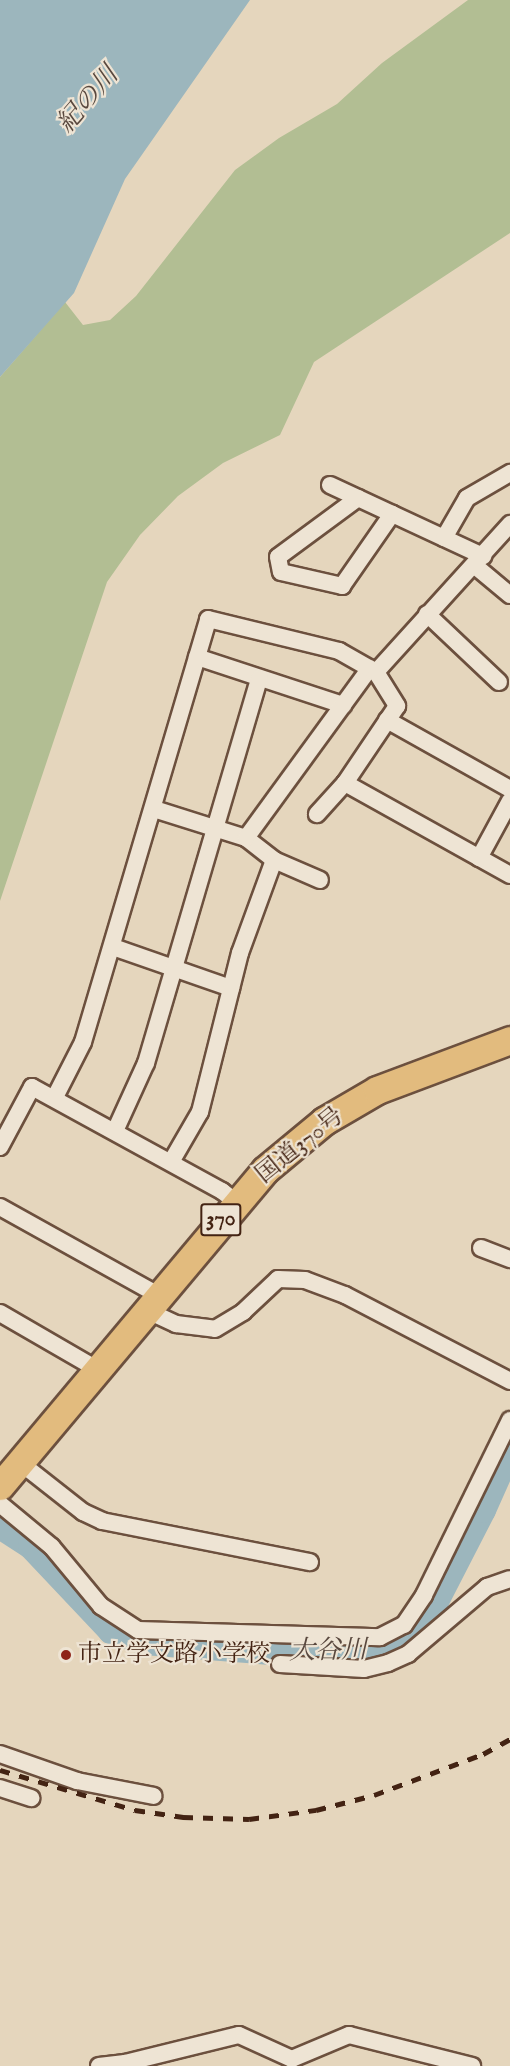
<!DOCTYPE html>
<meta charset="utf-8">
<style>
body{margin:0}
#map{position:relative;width:510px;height:2066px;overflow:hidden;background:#e5d6bd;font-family:"IM FELL English","Noto Serif JP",serif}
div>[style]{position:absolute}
.green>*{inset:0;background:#b2be93}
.water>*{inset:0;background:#9cb6bd}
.river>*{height:26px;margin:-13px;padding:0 13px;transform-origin:13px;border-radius:13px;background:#9cb6bd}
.roads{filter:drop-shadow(2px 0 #6c503e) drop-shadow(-2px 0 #6c503e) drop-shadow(0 2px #6c503e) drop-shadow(0 -2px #6c503e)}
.minor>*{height:16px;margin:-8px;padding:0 8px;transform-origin:8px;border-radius:8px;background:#eee4d4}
.trunk>*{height:27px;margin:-13.5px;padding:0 13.5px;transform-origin:13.5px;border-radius:13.5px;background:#e2bb7e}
.rail>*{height:4.5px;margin-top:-2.25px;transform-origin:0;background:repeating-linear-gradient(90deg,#432313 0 10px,transparent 0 20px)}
.dots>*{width:16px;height:16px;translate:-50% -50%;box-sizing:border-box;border:3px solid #eee4d4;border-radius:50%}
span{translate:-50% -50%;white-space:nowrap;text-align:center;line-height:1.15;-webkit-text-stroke:4.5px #eee4d4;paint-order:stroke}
.shield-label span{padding:2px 4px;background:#eee4d4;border:2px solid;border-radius:4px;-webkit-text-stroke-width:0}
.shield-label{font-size:22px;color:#432313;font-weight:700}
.street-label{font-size:24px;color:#432313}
.poi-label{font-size:24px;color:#432313}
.left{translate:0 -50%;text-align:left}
.water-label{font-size:26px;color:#59483e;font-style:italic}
</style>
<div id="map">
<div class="green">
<i style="clip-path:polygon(468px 0,510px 0,510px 233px,314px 362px,280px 435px,223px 463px,178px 496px,140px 535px,107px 582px,0 901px,0 377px,65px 302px,83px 325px,110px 320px,136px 296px,235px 170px,279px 138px,337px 104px,382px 63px)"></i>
</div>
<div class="water">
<i style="clip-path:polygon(0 0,250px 0,125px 179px,74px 293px,0 377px)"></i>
</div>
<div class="river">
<i style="left:0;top:1526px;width:37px;rotate:33deg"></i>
<i style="left:31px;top:1546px;width:117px;rotate:46.7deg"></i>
<i style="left:111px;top:1631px;width:35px;rotate:18deg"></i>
<i style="left:144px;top:1642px;width:128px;rotate:4.5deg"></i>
<i style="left:272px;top:1652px;width:101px"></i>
<i style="left:373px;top:1652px;width:35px;rotate:-16deg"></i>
<i style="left:407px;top:1642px;width:35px;rotate:-51deg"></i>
<i style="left:429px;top:1615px;width:118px;rotate:-62.8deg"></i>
<i style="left:483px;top:1510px;width:67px;rotate:-66.1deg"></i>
</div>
<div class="roads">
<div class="minor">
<i style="left:330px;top:485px;width:169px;rotate:24.9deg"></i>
<i style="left:358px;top:498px;width:99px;rotate:143.6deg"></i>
<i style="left:278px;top:557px;width:15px;rotate:79deg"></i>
<i style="left:281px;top:572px;width:63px;rotate:12.9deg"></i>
<i style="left:342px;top:586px;width:88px;rotate:-55.2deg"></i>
<i style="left:444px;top:538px;width:46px;rotate:-60.1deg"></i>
<i style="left:467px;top:498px;width:50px;rotate:-30.2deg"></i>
<i style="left:474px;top:565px;width:47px;rotate:39.8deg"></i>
<i style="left:427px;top:614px;width:99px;rotate:43.4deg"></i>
<i style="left:197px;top:657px;width:154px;rotate:18.2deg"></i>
<i style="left:376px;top:672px;width:200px;rotate:-47.8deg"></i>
<i style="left:387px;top:720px;width:141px;rotate:29.3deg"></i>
<i style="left:345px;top:783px;width:189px;rotate:29.1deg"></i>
<i style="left:154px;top:809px;width:96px;rotate:17.5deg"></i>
<i style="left:246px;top:838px;width:36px;rotate:38deg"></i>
<i style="left:274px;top:860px;width:50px;rotate:23.5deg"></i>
<i style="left:246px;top:838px;width:210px;rotate:-53.9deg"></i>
<i style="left:479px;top:858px;width:65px;rotate:-61.5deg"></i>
<i style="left:113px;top:947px;width:125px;rotate:19.2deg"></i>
<i style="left:55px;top:1097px;width:62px;rotate:-63deg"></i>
<i style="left:83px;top:1042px;width:441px;rotate:-73.5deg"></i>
<i style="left:208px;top:619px;width:135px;rotate:13.7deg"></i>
<i style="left:339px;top:651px;width:43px;rotate:29.6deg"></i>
<i style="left:376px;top:672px;width:40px;rotate:58deg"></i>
<i style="left:397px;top:706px;width:93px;rotate:124deg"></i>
<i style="left:345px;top:783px;width:42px;rotate:132.1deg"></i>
<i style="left:115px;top:1131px;width:75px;rotate:-65.5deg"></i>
<i style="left:146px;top:1063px;width:401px;rotate:-73.6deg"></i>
<i style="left:0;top:1147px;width:68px;rotate:-61.9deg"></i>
<i style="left:32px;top:1087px;width:217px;rotate:28.7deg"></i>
<i style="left:222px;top:1191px;width:18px;rotate:38deg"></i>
<i style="left:171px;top:1162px;width:58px;rotate:-59.9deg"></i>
<i style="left:200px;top:1112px;width:164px;rotate:-75.9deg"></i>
<i style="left:240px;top:953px;width:99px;rotate:-69.9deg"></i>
<i style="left:0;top:1207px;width:183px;rotate:29.1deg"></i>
<i style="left:481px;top:1248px;width:31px;rotate:21deg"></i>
<i style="left:148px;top:1311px;width:31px;rotate:25deg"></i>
<i style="left:176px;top:1324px;width:39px;rotate:7deg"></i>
<i style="left:215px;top:1329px;width:33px;rotate:-31deg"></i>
<i style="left:243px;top:1312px;width:48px;rotate:-43.3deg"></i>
<i style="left:278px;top:1279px;width:27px;rotate:2deg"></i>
<i style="left:305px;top:1280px;width:43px;rotate:20.6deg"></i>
<i style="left:345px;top:1295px;width:186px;rotate:27.5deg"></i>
<i style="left:0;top:1313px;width:116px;rotate:30.1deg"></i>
<i style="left:22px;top:1464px;width:78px;rotate:38.2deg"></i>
<i style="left:83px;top:1512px;width:21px;rotate:25deg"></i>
<i style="left:102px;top:1521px;width:212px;rotate:11.2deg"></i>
<i style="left:0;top:1504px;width:67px;rotate:39.6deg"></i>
<i style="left:52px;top:1547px;width:77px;rotate:50.3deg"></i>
<i style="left:101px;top:1606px;width:44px;rotate:33deg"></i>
<i style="left:138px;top:1630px;width:242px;rotate:1.7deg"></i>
<i style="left:380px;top:1637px;width:27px;rotate:-27deg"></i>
<i style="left:404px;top:1625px;width:36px;rotate:-56deg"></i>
<i style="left:424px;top:1595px;width:195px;rotate:-63.8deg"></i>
<i style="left:280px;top:1664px;width:84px;rotate:3.4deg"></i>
<i style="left:364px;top:1669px;width:25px;rotate:-14deg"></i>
<i style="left:388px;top:1663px;width:22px;rotate:-24deg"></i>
<i style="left:408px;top:1654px;width:104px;rotate:-40.3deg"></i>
<i style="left:487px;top:1587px;width:24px;rotate:-19deg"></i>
<i style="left:0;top:1754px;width:82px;rotate:19.3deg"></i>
<i style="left:77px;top:1781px;width:78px;rotate:11deg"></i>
<i style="left:0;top:1788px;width:33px;rotate:18deg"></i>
<i style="left:99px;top:2066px;width:26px;rotate:-7deg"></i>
<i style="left:125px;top:2063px;width:117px;rotate:-13.8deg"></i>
<i style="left:239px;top:2035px;width:58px;rotate:24.4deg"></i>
<i style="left:292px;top:2059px;width:62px;rotate:-22.8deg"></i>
<i style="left:349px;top:2035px;width:127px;rotate:14.1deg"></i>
</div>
<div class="trunk">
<i style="left:0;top:1486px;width:412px;rotate:-50deg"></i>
<i style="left:265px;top:1170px;width:77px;rotate:-39.7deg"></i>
<i style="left:324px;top:1121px;width:61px;rotate:-30.3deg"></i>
<i style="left:377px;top:1090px;width:142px;rotate:-20.6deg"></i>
</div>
</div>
<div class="rail">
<i style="left:0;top:1770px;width:141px;rotate:16.5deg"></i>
<i style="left:135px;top:1810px;width:49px;rotate:8.3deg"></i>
<i style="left:183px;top:1817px;width:66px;rotate:1.7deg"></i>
<i style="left:249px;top:1819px;width:68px;rotate:-7.7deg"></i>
<i style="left:316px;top:1810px;width:60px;rotate:-14.5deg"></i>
<i style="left:374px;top:1795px;width:116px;rotate:-20.6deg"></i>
<i style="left:483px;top:1754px;width:31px;rotate:-29deg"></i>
</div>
<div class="dots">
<i style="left:66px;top:1655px;background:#8f2418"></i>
</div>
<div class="shield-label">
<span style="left:221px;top:1220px">370</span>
</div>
<div class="street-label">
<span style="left:300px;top:1146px;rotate:-39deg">国道370号</span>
</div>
<div class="poi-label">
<span class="left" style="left:78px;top:1655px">市立学文路小学校</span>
</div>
<div class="water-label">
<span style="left:88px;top:100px;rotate:-49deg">紀の川</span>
<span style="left:328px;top:1651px;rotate:-1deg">大谷川</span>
</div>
</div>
